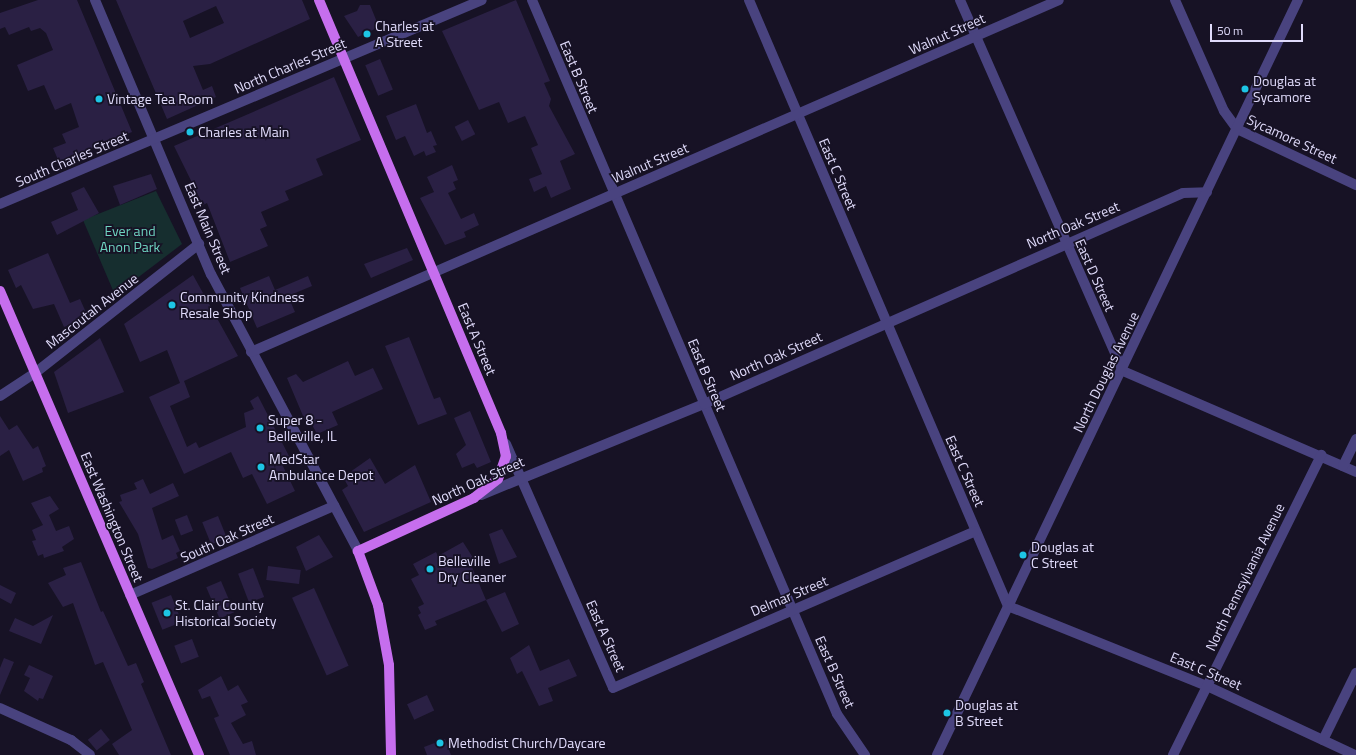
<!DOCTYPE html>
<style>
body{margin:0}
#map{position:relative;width:1356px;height:755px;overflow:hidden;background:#171225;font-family:"Titillium Web",sans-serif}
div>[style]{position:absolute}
.green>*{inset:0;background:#162e2f}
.building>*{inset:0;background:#2a2044;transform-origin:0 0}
.minor>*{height:10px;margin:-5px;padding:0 5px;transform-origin:5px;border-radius:5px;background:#49437f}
.major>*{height:10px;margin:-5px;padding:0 5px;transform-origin:5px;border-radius:5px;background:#c66eee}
.dots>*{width:11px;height:11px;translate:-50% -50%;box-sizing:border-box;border:2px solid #171225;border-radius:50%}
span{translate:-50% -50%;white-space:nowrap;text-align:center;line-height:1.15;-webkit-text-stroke:3.5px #171225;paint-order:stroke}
.poi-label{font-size:14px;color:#e0dbfb}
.left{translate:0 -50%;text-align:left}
.street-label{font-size:14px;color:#e0dbfb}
.park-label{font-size:14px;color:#6ed3c0}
.scale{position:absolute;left:1210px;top:24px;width:93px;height:18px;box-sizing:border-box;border:2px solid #e0dbfb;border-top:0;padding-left:5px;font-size:12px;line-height:14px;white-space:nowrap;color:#e0dbfb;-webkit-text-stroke:3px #171225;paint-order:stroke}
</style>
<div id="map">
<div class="green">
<i style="clip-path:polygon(156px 191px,182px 244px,115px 295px,83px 220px)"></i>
</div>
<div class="building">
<i style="clip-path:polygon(38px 0,77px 0,132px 132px,59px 162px,53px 148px,66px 143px,62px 134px,79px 127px,71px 103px,55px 110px,44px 85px,28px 91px,17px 65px,53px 50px,46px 33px,40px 28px,31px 31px,29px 27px,9px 35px,5px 27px,0 29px,0 13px)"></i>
<i style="clip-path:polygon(evenodd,116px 0,302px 0,310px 19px,210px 64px,193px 66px,203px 90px,212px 86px,216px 97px,167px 119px,116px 0,216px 6px,224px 23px,190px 38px,183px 21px,216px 6px)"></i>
<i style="clip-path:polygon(516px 0,550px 81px,544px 83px,551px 99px,549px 106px,575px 154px,560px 161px,571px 189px,551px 198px,546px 186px,534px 192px,529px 179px,542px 174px,531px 148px,538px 145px,525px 116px,508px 123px,499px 102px,479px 110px,442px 31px)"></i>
<i style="clip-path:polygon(360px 5px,370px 5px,379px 27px,358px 37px,344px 16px,357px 11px)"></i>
<i style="left:380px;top:59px;width:33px;height:16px;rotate:67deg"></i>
<i style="clip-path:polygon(334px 77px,361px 140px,316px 159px,323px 175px,285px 191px,289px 200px,261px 212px,267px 226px,260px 229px,268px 246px,230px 262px,207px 203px,203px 205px,174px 146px)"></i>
<i style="clip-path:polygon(416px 104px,427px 133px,431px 131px,437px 145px,433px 146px,436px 152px,426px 156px,424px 151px,414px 156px,405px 136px,396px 140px,386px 116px)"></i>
<i style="left:468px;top:120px;width:16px;height:15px;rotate:63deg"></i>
<i style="clip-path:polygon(452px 165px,458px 180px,453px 182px,456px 189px,448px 193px,461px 219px,474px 213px,479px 225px,464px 232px,466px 237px,445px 245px,420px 198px,434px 192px,427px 177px)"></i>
<i style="clip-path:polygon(151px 174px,157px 189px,120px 205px,113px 186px)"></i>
<i style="clip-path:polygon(84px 187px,99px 213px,57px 235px,51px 222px,78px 210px,71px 193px)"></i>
<i style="clip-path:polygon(407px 248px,413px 260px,371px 278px,364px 264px)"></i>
<i style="clip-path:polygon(48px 253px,70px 303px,80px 299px,88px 317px,64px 327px,54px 304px,33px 309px,21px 285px,16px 288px,8px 270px)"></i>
<i style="clip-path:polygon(193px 275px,238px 356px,184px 381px,190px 397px,170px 406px,187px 447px,196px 442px,199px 448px,246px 427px,244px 413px,254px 409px,250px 401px,258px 396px,289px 456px,280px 460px,295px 491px,267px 504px,252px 474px,243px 478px,231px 452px,184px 474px,149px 397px,180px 383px,167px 350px,140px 362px,124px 324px)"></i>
<i style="clip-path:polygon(269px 276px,275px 290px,308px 276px,312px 286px,288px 296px,295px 312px,257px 328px,240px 288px)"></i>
<i style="clip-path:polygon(409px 337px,434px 399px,440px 397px,447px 414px,418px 425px,385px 346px)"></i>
<i style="clip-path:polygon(100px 338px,124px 392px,68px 413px,54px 372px)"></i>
<i style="clip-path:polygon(348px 361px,355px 376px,373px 368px,383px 389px,332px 412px,338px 425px,317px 434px,310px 421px,306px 423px,287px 378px,296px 374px,303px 382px)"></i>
<i style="clip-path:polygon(470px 411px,491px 462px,477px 468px,474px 463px,462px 468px,456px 454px,466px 445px,454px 418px)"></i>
<i style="clip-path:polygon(0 416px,9px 430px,17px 425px,33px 449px,38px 446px,46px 466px,42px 468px,43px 472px,23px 481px,9px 450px,0 456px)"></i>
<i style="clip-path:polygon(370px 458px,385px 484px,415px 465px,431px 502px,364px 532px,342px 490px,348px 486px,343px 477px)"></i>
<i style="clip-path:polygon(143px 479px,150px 494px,173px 483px,179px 496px,152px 508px,162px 540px,173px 535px,180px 551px,176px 553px,178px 558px,152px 569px,148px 568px,138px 534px,119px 502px,122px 501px,120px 495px,137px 489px,134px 483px)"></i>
<i style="clip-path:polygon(50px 496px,59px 509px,49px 515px,56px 531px,69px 526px,74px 539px,62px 547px,64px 551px,44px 558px,43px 554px,38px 556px,32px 541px,36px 540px,32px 530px,43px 525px,31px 503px)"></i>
<i style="left:187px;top:515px;width:17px;height:13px;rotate:69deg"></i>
<i style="left:218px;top:516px;width:24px;height:17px;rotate:68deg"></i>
<i style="clip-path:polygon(502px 529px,517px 557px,499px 564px,489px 534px)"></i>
<i style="clip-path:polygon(319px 535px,333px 557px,306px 571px,296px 547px)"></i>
<i style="clip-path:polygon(463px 542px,477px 564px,472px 567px,486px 600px,505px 592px,519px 624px,502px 632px,486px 600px,435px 621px,437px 625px,425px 630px,418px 615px,421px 613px,418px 607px,424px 604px,411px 579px,419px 575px,413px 564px,436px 552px,438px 556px)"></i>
<i style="clip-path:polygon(81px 562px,101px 612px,103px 611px,128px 666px,136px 663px,144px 682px,141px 684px,171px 755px,119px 755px,112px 744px,132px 730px,103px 662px,95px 665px,73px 603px,63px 607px,48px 583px,66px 575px,63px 568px)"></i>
<i style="left:268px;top:566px;width:33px;height:14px;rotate:7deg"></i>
<i style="left:253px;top:568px;width:31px;height:16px;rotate:69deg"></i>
<i style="left:221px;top:581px;width:34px;height:16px;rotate:67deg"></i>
<i style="clip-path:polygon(0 585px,16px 593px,11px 604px,0 598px)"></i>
<i style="left:314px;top:588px;width:85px;height:24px;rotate:66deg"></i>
<i style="left:171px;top:595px;width:29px;height:21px;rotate:68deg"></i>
<i style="clip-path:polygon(53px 615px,41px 644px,9px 631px,15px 618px,33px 626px)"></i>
<i style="left:192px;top:639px;width:19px;height:19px;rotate:69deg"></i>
<i style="clip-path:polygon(529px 645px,540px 671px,569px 659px,577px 676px,548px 688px,553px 701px,539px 706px,522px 671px,517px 674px,510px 658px)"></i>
<i style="clip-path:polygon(4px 658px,14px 662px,0 695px,0 668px)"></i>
<i style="clip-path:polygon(29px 665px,53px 676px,43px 699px,39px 698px,38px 701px,24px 691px,30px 678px,24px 675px)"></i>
<i style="clip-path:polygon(221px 676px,228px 691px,238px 685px,248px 702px,241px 705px,246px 715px,231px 723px,243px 744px,252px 741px,256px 755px,230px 755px,214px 718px,219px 716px,210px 696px,202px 699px,198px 690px)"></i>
<i style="left:427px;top:695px;width:17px;height:22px;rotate:65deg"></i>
<i style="left:101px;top:729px;width:14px;height:17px;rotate:51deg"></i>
<i style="clip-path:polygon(445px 739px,451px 755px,427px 755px,424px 747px)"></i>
</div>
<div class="minor">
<i style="left:95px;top:0;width:298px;rotate:67.1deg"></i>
<i style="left:211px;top:274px;width:314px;rotate:62deg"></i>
<i style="left:532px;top:0;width:776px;rotate:66.87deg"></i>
<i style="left:837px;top:714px;width:50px;rotate:55.7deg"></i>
<i style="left:749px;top:0;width:659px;rotate:66.86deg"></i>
<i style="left:1008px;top:606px;width:214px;rotate:21.9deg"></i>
<i style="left:1207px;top:686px;width:163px;rotate:25deg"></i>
<i style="left:960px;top:0;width:405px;rotate:66.3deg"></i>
<i style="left:1123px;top:371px;width:254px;rotate:23.4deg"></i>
<i style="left:1175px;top:0;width:121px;rotate:66.2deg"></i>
<i style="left:1224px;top:111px;width:22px;rotate:54deg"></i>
<i style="left:1237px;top:129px;width:132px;rotate:25.2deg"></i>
<i style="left:0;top:204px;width:523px;rotate:-22.94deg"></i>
<i style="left:251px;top:352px;width:881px;rotate:-23.54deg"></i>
<i style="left:0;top:396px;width:42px;rotate:-33.3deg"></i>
<i style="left:35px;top:373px;width:209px;rotate:-38.2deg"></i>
<i style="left:506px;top:444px;width:266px;rotate:66.3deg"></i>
<i style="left:613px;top:688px;width:395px;rotate:-23.4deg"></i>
<i style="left:1343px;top:466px;width:30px;rotate:-64deg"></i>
<i style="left:481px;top:495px;width:241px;rotate:-22.2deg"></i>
<i style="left:704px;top:404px;width:523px;rotate:-23.77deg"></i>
<i style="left:1183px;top:193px;width:24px;rotate:-2deg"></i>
<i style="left:130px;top:595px;width:223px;rotate:-23.6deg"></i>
<i style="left:0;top:708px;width:78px;rotate:24.3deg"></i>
<i style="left:71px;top:740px;width:24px;rotate:38deg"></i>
<i style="left:1323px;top:740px;width:75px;rotate:-63.8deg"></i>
<i style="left:937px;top:755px;width:837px;rotate:-64.45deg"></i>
<i style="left:1173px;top:755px;width:335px;rotate:-63.7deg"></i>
</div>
<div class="major">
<i style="left:319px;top:0;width:470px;rotate:67.2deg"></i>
<i style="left:501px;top:433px;width:24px;rotate:78deg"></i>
<i style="left:506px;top:456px;width:24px;rotate:109deg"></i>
<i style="left:498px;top:479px;width:31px;rotate:142deg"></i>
<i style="left:474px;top:498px;width:128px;rotate:155.4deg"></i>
<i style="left:358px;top:551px;width:58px;rotate:69.7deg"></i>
<i style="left:378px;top:605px;width:61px;rotate:79.6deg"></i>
<i style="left:389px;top:665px;width:90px;rotate:88.7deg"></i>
<i style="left:0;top:291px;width:505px;rotate:66.79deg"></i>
</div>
<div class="dots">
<i style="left:367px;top:34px;background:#1dc5e5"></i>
<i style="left:1245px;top:89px;background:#1dc5e5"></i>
<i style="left:99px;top:99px;background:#1dc5e5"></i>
<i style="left:190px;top:132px;background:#1dc5e5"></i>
<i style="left:172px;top:305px;background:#1dc5e5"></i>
<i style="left:260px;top:428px;background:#1dc5e5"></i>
<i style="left:261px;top:467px;background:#1dc5e5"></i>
<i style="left:1023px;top:555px;background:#1dc5e5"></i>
<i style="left:430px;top:569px;background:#1dc5e5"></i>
<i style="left:167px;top:613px;background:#1dc5e5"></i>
<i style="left:947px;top:713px;background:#1dc5e5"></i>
<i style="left:440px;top:743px;background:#1dc5e5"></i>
</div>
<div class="poi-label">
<span class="left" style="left:375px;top:34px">Charles at<br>A Street</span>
<span class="left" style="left:1253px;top:89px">Douglas at<br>Sycamore</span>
<span class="left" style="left:107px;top:99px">Vintage Tea Room</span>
<span class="left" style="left:198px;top:132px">Charles at Main</span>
<span class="left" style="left:180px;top:305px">Community Kindness<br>Resale Shop</span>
<span class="left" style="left:268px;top:428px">Super 8 -<br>Belleville, IL</span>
<span class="left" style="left:269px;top:467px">MedStar<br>Ambulance Depot</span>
<span class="left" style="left:1031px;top:555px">Douglas at<br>C Street</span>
<span class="left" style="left:438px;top:569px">Belleville<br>Dry Cleaner</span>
<span class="left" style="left:175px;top:613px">St. Clair County<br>Historical Society</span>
<span class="left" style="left:955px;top:713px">Douglas at<br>B Street</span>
<span class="left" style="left:448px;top:743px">Methodist Church/Daycare</span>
</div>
<div class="street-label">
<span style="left:947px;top:34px;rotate:-24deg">Walnut Street</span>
<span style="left:290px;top:66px;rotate:-23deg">North Charles Street</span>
<span style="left:579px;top:77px;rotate:67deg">East B Street</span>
<span style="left:1292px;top:139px;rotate:25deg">Sycamore Street</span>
<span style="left:72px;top:159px;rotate:-23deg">South Charles Street</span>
<span style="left:650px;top:163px;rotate:-23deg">Walnut Street</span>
<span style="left:838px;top:174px;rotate:67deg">East C Street</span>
<span style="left:1073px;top:225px;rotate:-23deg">North Oak Street</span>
<span style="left:208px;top:228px;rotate:67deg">East Main Street</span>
<span style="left:1095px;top:275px;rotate:66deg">East D Street</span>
<span style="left:92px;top:311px;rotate:-38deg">Mascoutah Avenue</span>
<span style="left:477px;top:339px;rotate:67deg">East A Street</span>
<span style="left:776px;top:356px;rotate:-24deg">North Oak Street</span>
<span style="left:1106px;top:372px;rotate:-64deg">North Douglas Avenue</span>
<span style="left:707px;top:375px;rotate:67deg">East B Street</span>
<span style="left:965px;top:471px;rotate:66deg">East C Street</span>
<span style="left:478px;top:481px;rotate:-24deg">North Oak Street</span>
<span style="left:112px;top:517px;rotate:67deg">East Washington Street</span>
<span style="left:227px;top:538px;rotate:-24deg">South Oak Street</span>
<span style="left:1245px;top:577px;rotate:-64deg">North Pennsylvania Avenue</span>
<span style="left:789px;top:596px;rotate:-23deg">Delmar Street</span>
<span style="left:606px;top:636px;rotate:66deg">East A Street</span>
<span style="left:1206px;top:671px;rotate:23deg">East C Street</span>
<span style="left:835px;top:672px;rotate:66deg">East B Street</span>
</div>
<div class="park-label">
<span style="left:130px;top:239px">Ever and<br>Anon Park</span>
</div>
<div class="scale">50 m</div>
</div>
